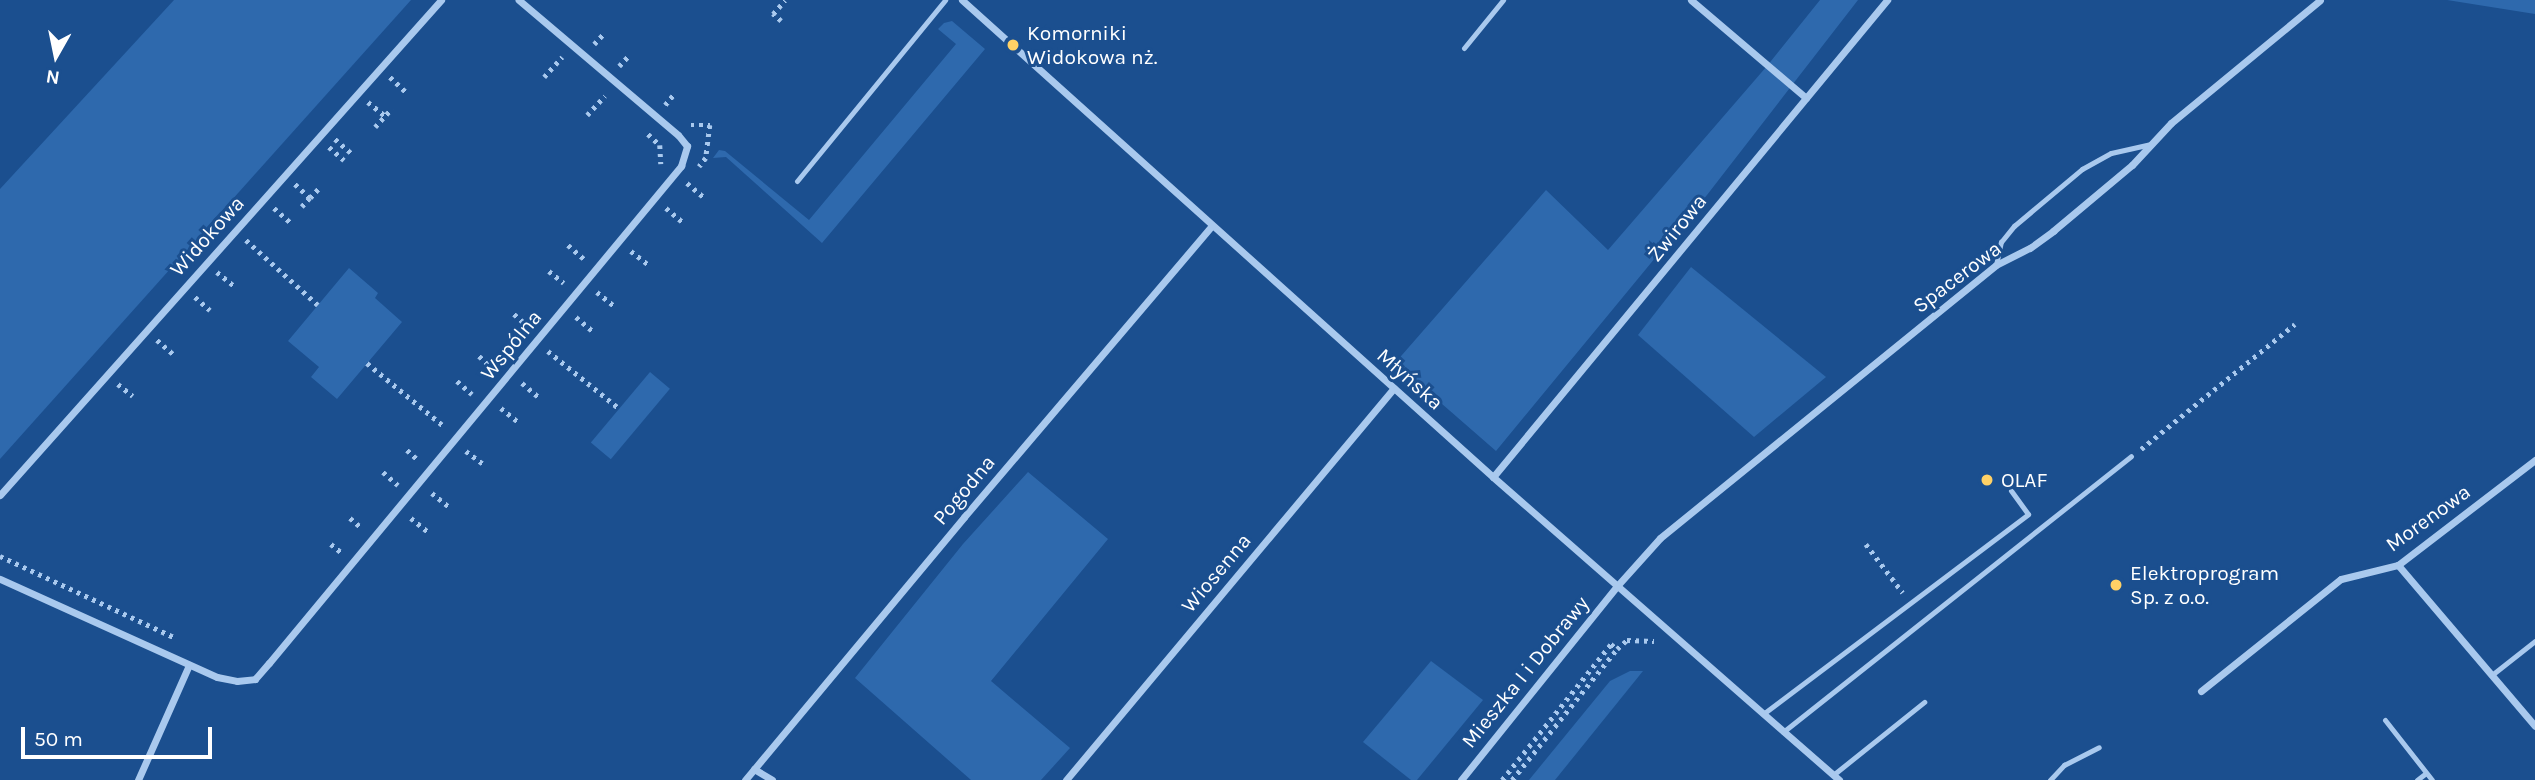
<!DOCTYPE html>
<meta charset="utf-8">
<style>
body{margin:0}
#map{position:relative;width:2535px;height:780px;overflow:hidden;background:#1b4f8f;font-family:Karla,sans-serif}
div>[style]{position:absolute}
.green>*{inset:0;background:#2e69ad;transform-origin:0 0}
.path>*{height:4.5px;margin-top:-2.25px;transform-origin:0;background:repeating-linear-gradient(90deg,#a9c9ee 0 3.5px,transparent 0 8.5px)}
.service>*{height:5px;margin:-2.5px;padding:0 2.5px;transform-origin:2.5px;border-radius:2.5px;background:#a9c9ee}
.minor>*{height:7px;margin:-3.5px;padding:0 3.5px;transform-origin:3.5px;border-radius:3.5px;background:#a9c9ee}
.dots>*{width:19px;height:19px;translate:-50% -50%;box-sizing:border-box;border:4px solid #1b4f8f;border-radius:50%}
span{translate:-50% -50%;white-space:nowrap;text-align:center;line-height:1.15;-webkit-text-stroke:6px #1b4f8f;paint-order:stroke}
.poi-label{font-size:21px;color:#fff}
.left{translate:0 -50%;text-align:left}
.street-label{font-size:21px;color:#fff}
.north{position:absolute;left:21px;top:21px;width:70px;height:70px;-webkit-text-stroke:5px #1b4f8f;paint-order:stroke;rotate:189deg;font-size:19px;font-weight:700;line-height:28px;text-align:center;color:#fff}
.north::after{content:'';display:block;margin:auto;width:24px;height:32px;background:#fff;clip-path:polygon(50% 0,100% 100%,50% 72%,0 100%)}
.scale{position:absolute;left:21px;top:727px;width:191px;height:32px;box-sizing:border-box;border:4px solid #fff;border-top:0;padding-left:9px;font-size:21px;line-height:24px;white-space:nowrap;color:#fff;-webkit-text-stroke:5px #1b4f8f;paint-order:stroke}
</style>
<div id="map">
<div class="green">
<i style="clip-path:polygon(174px 0,411px 0,0 459px,0 189px)"></i>
<i style="clip-path:polygon(1820px 0,1858px 0,1707px 195px,1496px 451px,1395px 363px,1546px 190px,1608px 250px,1767px 66px)"></i>
<i style="clip-path:polygon(2447px 0,2535px 0,2535px 14px)"></i>
<i style="clip-path:polygon(952px 21px,985px 49px,822px 243px,726px 157px,713px 158px,719px 150px,725px 151px,809px 220px,956px 44px,938px 29px,944px 23px)"></i>
<i style="clip-path:polygon(1691px 267px,1826px 377px,1754px 437px,1638px 335px)"></i>
<i style="clip-path:polygon(349px 268px,378px 293px,375px 298px,402px 322px,337px 399px,311px 377px,319px 367px,288px 341px)"></i>
<i style="left:650px;top:372px;width:26px;height:92px;rotate:40deg"></i>
<i style="clip-path:polygon(1028px 472px,1108px 539px,991px 681px,1070px 748px,1041px 780px,971px 780px,855px 678px,963px 544px)"></i>
<i style="clip-path:polygon(1431px 661px,1483px 700px,1417px 780px,1411px 780px,1363px 742px)"></i>
<i style="clip-path:polygon(1630px 671px,1643px 671px,1555px 780px,1529px 780px,1610px 681px)"></i>
</div>
<div class="path">
<i style="left:781px;top:21px;width:11px;rotate:-139deg"></i>
<i style="left:773px;top:14px;width:18px;rotate:-49deg"></i>
<i style="left:594px;top:44px;width:16px;rotate:-47deg"></i>
<i style="left:619px;top:66px;width:16px;rotate:-47deg"></i>
<i style="left:390px;top:77px;width:23px;rotate:43deg"></i>
<i style="left:544px;top:77px;width:27px;rotate:-48deg"></i>
<i style="left:368px;top:102px;width:22px;rotate:39deg"></i>
<i style="left:665px;top:105px;width:13px;rotate:-51deg"></i>
<i style="left:587px;top:115px;width:26px;rotate:-47deg"></i>
<i style="left:691px;top:125px;width:19px"></i>
<i style="left:710px;top:125px;width:33px;rotate:97deg"></i>
<i style="left:706px;top:158px;width:11px;rotate:128deg"></i>
<i style="left:375px;top:127px;width:25px;rotate:-48deg"></i>
<i style="left:648px;top:134px;width:16px;rotate:43deg"></i>
<i style="left:660px;top:145px;width:19px;rotate:87deg"></i>
<i style="left:335px;top:139px;width:21px;rotate:41deg"></i>
<i style="left:329px;top:147px;width:20px;rotate:41deg"></i>
<i style="left:687px;top:183px;width:23px;rotate:40deg"></i>
<i style="left:295px;top:184px;width:21px;rotate:43deg"></i>
<i style="left:310px;top:198px;width:12px;rotate:132deg"></i>
<i style="left:310px;top:198px;width:12px;rotate:-48deg"></i>
<i style="left:274px;top:208px;width:23px;rotate:41deg"></i>
<i style="left:666px;top:208px;width:23px;rotate:40deg"></i>
<i style="left:246px;top:240px;width:97px;rotate:42.1deg"></i>
<i style="left:568px;top:245px;width:21px;rotate:41deg"></i>
<i style="left:631px;top:251px;width:23px;rotate:38deg"></i>
<i style="left:549px;top:271px;width:19px;rotate:39deg"></i>
<i style="left:217px;top:272px;width:21px;rotate:39deg"></i>
<i style="left:597px;top:292px;width:22px;rotate:39deg"></i>
<i style="left:195px;top:297px;width:20px;rotate:41deg"></i>
<i style="left:514px;top:314px;width:18px;rotate:41deg"></i>
<i style="left:576px;top:317px;width:23px;rotate:40deg"></i>
<i style="left:157px;top:340px;width:21px;rotate:41deg"></i>
<i style="left:548px;top:351px;width:92px;rotate:38.9deg"></i>
<i style="left:479px;top:356px;width:18px;rotate:41deg"></i>
<i style="left:367px;top:363px;width:101px;rotate:39.4deg"></i>
<i style="left:457px;top:381px;width:20px;rotate:41deg"></i>
<i style="left:522px;top:383px;width:23px;rotate:40deg"></i>
<i style="left:118px;top:384px;width:19px;rotate:39deg"></i>
<i style="left:501px;top:408px;width:21px;rotate:39deg"></i>
<i style="left:2141px;top:449px;width:198px;rotate:-39.1deg"></i>
<i style="left:407px;top:450px;width:15px;rotate:42deg"></i>
<i style="left:466px;top:451px;width:21px;rotate:37deg"></i>
<i style="left:383px;top:472px;width:20px;rotate:41deg"></i>
<i style="left:432px;top:493px;width:21px;rotate:39deg"></i>
<i style="left:350px;top:518px;width:16px;rotate:40deg"></i>
<i style="left:411px;top:518px;width:22px;rotate:39deg"></i>
<i style="left:331px;top:544px;width:14px;rotate:39deg"></i>
<i style="left:1866px;top:544px;width:61px;rotate:52.9deg"></i>
<i style="left:0;top:556px;width:192px;rotate:25deg"></i>
<i style="left:1502px;top:780px;width:174px;rotate:-51.3deg"></i>
<i style="left:1611px;top:644px;width:8px;rotate:40deg"></i>
<i style="left:1512px;top:780px;width:168px;rotate:-51.3deg"></i>
<i style="left:1617px;top:649px;width:13px;rotate:-42deg"></i>
<i style="left:1627px;top:640px;width:27px;rotate:2deg"></i>
</div>
<div class="service">
<i style="left:1464px;top:48px;width:62px;rotate:-50.9deg"></i>
<i style="left:797px;top:181px;width:234px;rotate:-50.7deg"></i>
<i style="left:1996px;top:265px;width:24px;rotate:-78deg"></i>
<i style="left:2001px;top:242px;width:21px;rotate:-51deg"></i>
<i style="left:2014px;top:226px;width:89px;rotate:-40deg"></i>
<i style="left:2082px;top:169px;width:33px;rotate:-29deg"></i>
<i style="left:2111px;top:153px;width:41px;rotate:-12.7deg"></i>
<i style="left:2493px;top:674px;width:53px;rotate:-38.2deg"></i>
<i style="left:1763px;top:714px;width:332px;rotate:-37deg"></i>
<i style="left:2028px;top:514px;width:29px;rotate:-126deg"></i>
<i style="left:2385px;top:720px;width:76px;rotate:51.9deg"></i>
<i style="left:1783px;top:732px;width:444px;rotate:-38.4deg"></i>
<i style="left:1833px;top:775px;width:117px;rotate:-38.7deg"></i>
<i style="left:2050px;top:780px;width:21px;rotate:-47deg"></i>
<i style="left:2064px;top:765px;width:39px;rotate:-27deg"></i>
<i style="left:2417px;top:780px;width:11px;rotate:-38deg"></i>
</div>
<div class="minor">
<i style="left:962px;top:0;width:714px;rotate:41.93deg"></i>
<i style="left:1493px;top:477px;width:460px;rotate:41.2deg"></i>
<i style="left:1691px;top:0;width:151px;rotate:40.4deg"></i>
<i style="left:1493px;top:477px;width:619px;rotate:-50.44deg"></i>
<i style="left:0;top:495px;width:663px;rotate:-48.3deg"></i>
<i style="left:2398px;top:565px;width:211px;rotate:49.6deg"></i>
<i style="left:0;top:579px;width:238px;rotate:24.3deg"></i>
<i style="left:217px;top:677px;width:20px;rotate:11deg"></i>
<i style="left:237px;top:681px;width:18px;rotate:-6deg"></i>
<i style="left:255px;top:679px;width:21px;rotate:-49deg"></i>
<i style="left:269px;top:663px;width:646px;rotate:-50.34deg"></i>
<i style="left:681px;top:166px;width:21px;rotate:-73deg"></i>
<i style="left:687px;top:146px;width:14px;rotate:-129deg"></i>
<i style="left:678px;top:135px;width:209px;rotate:-139.7deg"></i>
<i style="left:2201px;top:691px;width:179px;rotate:-38.7deg"></i>
<i style="left:2341px;top:579px;width:59px;rotate:-13.8deg"></i>
<i style="left:2398px;top:565px;width:173px;rotate:-37.5deg"></i>
<i style="left:754px;top:769px;width:21px;rotate:31deg"></i>
<i style="left:138px;top:780px;width:126px;rotate:-66.1deg"></i>
<i style="left:745px;top:780px;width:342px;rotate:-50.2deg"></i>
<i style="left:964px;top:517px;width:382px;rotate:-49.6deg"></i>
<i style="left:1066px;top:780px;width:511px;rotate:-50.08deg"></i>
<i style="left:1461px;top:780px;width:249px;rotate:-51.2deg"></i>
<i style="left:1617px;top:586px;width:64px;rotate:-48.1deg"></i>
<i style="left:1660px;top:538px;width:433px;rotate:-39.1deg"></i>
<i style="left:1996px;top:265px;width:38px;rotate:-27deg"></i>
<i style="left:2030px;top:248px;width:29px;rotate:-36deg"></i>
<i style="left:2053px;top:231px;width:103px;rotate:-39.9deg"></i>
<i style="left:2132px;top:165px;width:57px;rotate:-47.1deg"></i>
<i style="left:2171px;top:123px;width:193px;rotate:-39.5deg"></i>
</div>
<div class="dots">
<i style="left:1013px;top:45px;background:#ffd166"></i>
<i style="left:1987px;top:480px;background:#ffd166"></i>
<i style="left:2116px;top:585px;background:#ffd166"></i>
</div>
<div class="poi-label">
<span class="left" style="left:1027px;top:45px">Komorniki<br>Widokowa nż.</span>
<span class="left" style="left:2001px;top:480px">OLAF</span>
<span class="left" style="left:2130px;top:585px">Elektroprogram<br>Sp. z o.o.</span>
</div>
<div class="street-label">
<span style="left:1677px;top:228px;rotate:-51deg">Żwirowa</span>
<span style="left:207px;top:236px;rotate:-48deg">Widokowa</span>
<span style="left:1957px;top:277px;rotate:-37deg">Spacerowa</span>
<span style="left:511px;top:345px;rotate:-51deg">Wspólna</span>
<span style="left:1410px;top:379px;rotate:42deg">Młyńska</span>
<span style="left:964px;top:490px;rotate:-50deg">Pogodna</span>
<span style="left:2428px;top:518px;rotate:-36deg">Morenowa</span>
<span style="left:1216px;top:573px;rotate:-50deg">Wiosenna</span>
<span style="left:1525px;top:672px;rotate:-51deg">Mieszka I i Dobrawy</span>
</div>
<div class="north">N</div>
<div class="scale">50 m</div>
</div>
